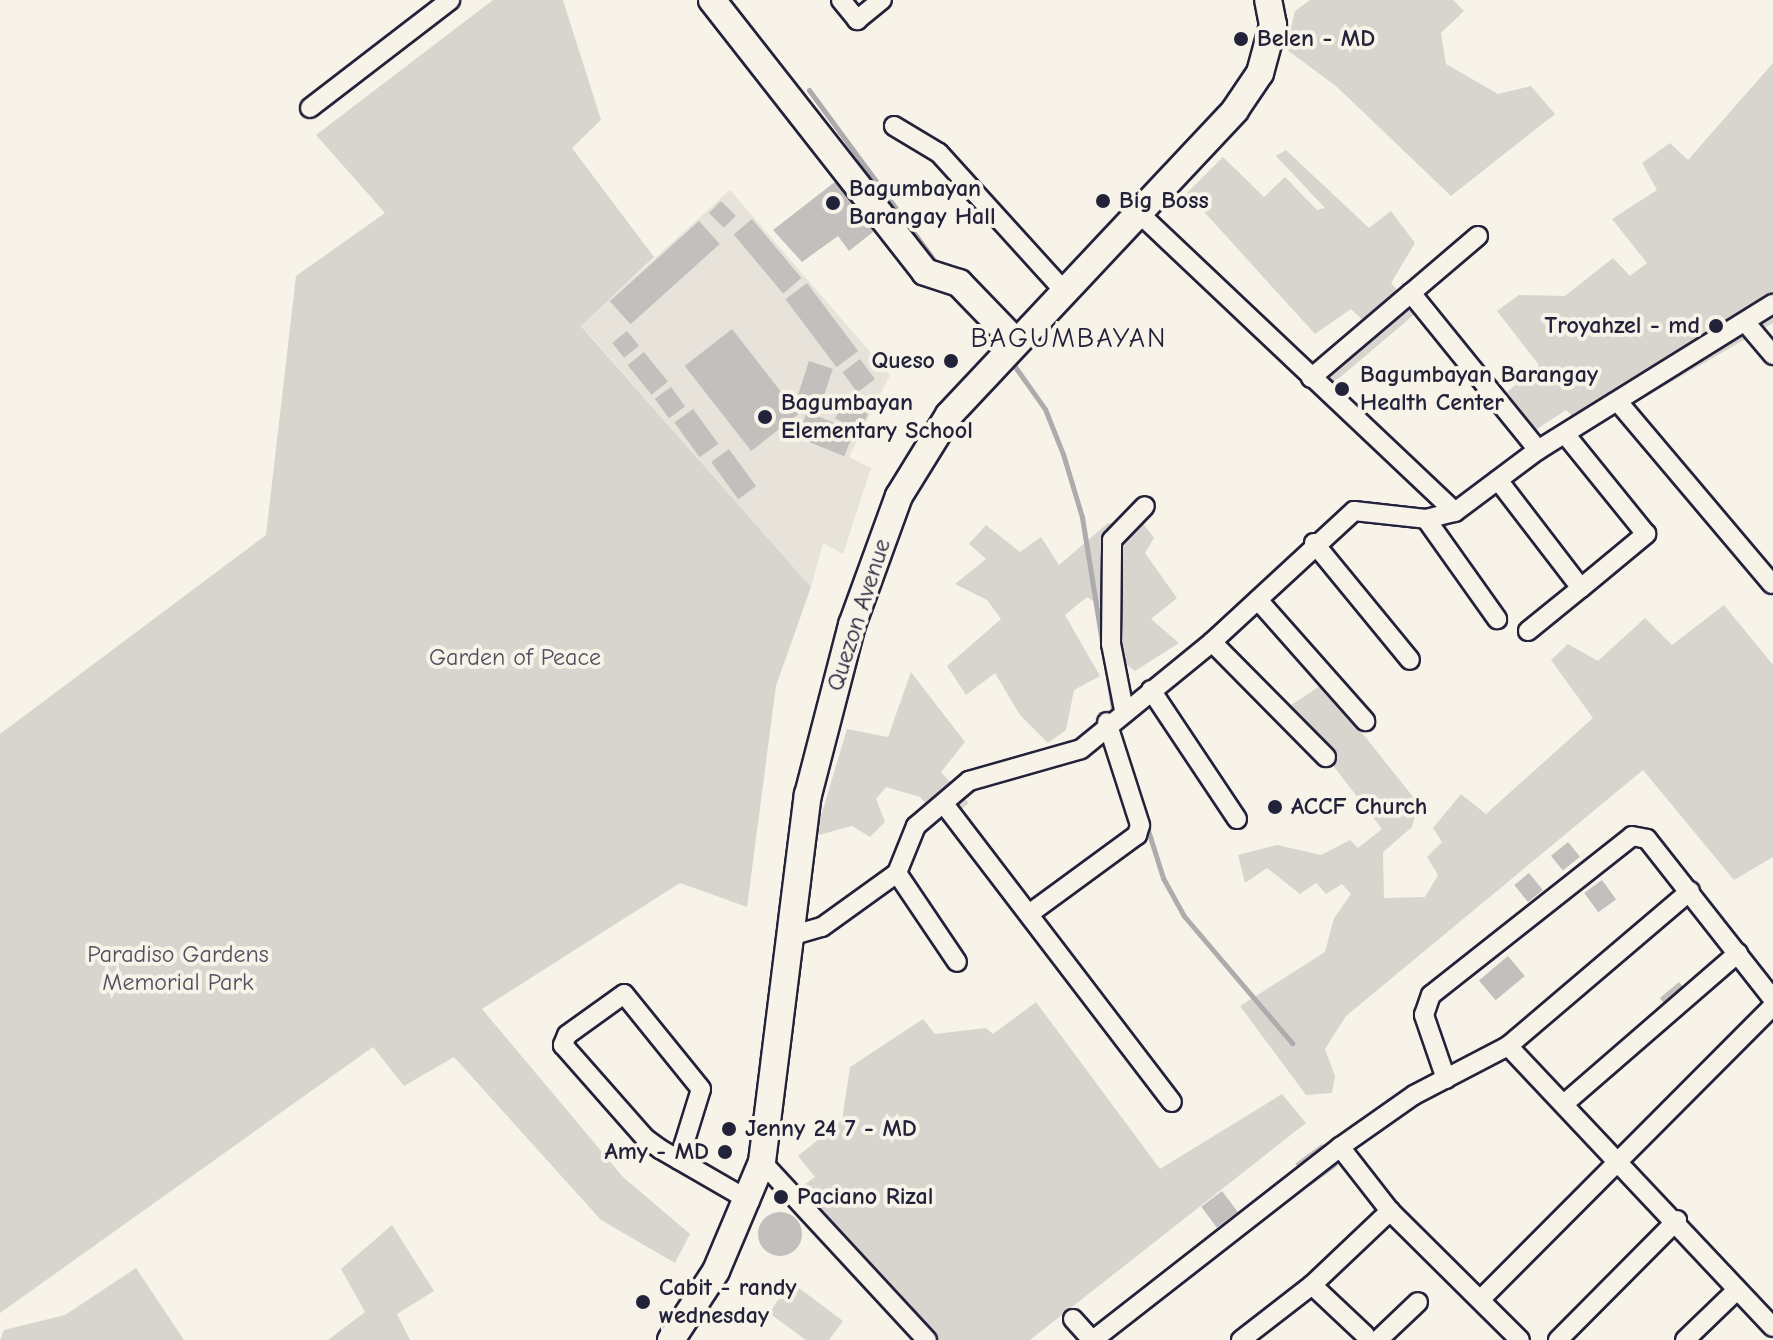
<!DOCTYPE html>
<style>
body{margin:0}
#map{position:relative;width:1773px;height:1340px;overflow:hidden;background:#f7f3e8;font-family:"Comic Neue",sans-serif}
div>[style]{position:absolute}
.built>*{inset:0;background:#e7e3db}
.green>*{inset:0;background:#d8d5cf}
.stream>*{height:5px;margin:-2.5px;padding:0 2.5px;transform-origin:2.5px;border-radius:2.5px;background:#aeabad}
.building>*{inset:0;background:#c2bfbd;transform-origin:0 0}
.round{border-radius:50%}
.roads{filter:drop-shadow(2px 0 #22223b) drop-shadow(-2px 0 #22223b) drop-shadow(0 2px #22223b) drop-shadow(0 -2px #22223b)}
.street>*{height:18px;margin:-9px;padding:0 9px;transform-origin:9px;border-radius:9px;background:#f7f3e8}
.secondary>*{height:26px;margin:-13px;padding:0 13px;transform-origin:13px;border-radius:13px;background:#f7f3e8}
.dots>*{width:22px;height:22px;translate:-50% -50%;box-sizing:border-box;border:4px solid #f7f3e8;border-radius:50%}
span{translate:-50% -50%;white-space:nowrap;text-align:center;line-height:1.15;-webkit-text-stroke:8px #f7f3e8;paint-order:stroke}
.poi-label{font-size:24px;color:#22223b;font-weight:700}
.left{translate:0 -50%;text-align:left}
.right{translate:-100% -50%;text-align:right}
.street-label{font-size:24px;color:#22223b}
.park-label{font-size:24px;color:#504f60}
.quarter-label{font-size:28px;color:#22223b;letter-spacing:2px}
</style>
<div id="map">
<div class="built">
<i style="clip-path:polygon(730px 190px,890px 375px,849px 457px,871px 468px,843px 554px,823px 543px,811px 587px,581px 325px)"></i>
</div>
<div class="green">
<i style="clip-path:polygon(493px 0,563px 0,601px 120px,572px 148px,654px 257px,581px 326px,811px 587px,776px 686px,747px 907px,680px 883px,482px 1009px,623px 1177px,690px 1234px,675px 1263px,601px 1220px,454px 1057px,404px 1086px,373px 1047px,0 1313px,0 734px,266px 535px,296px 276px,385px 213px,316px 135px)"></i>
<i style="clip-path:polygon(1310px 0,1453px 0,1464px 11px,1441px 33px,1446px 64px,1498px 94px,1531px 86px,1555px 114px,1451px 196px,1337px 87px,1286px 49px,1295px 11px)"></i>
<i style="clip-path:polygon(1773px 63px,1773px 323px,1587px 431px,1566px 410px,1534px 431px,1507px 392px,1539px 365px,1497px 311px,1519px 295px,1565px 296px,1613px 258px,1630px 276px,1647px 263px,1612px 219px,1657px 190px,1642px 163px,1670px 143px,1688px 160px)"></i>
<i style="clip-path:polygon(1286px 150px,1369px 228px,1391px 211px,1415px 243px,1391px 283px,1416px 313px,1331px 385px,1319px 377px,1373px 330px,1351px 309px,1315px 334px,1187px 193px,1223px 157px,1264px 197px,1285px 177px,1317px 210px,1325px 208px,1276px 156px)"></i>
<i style="clip-path:polygon(1142px 522px,1154px 538px,1145px 553px,1177px 598px,1151px 619px,1179px 643px,1135px 671px,1115px 655px,1104px 608px,1087px 597px,1065px 615px,1100px 676px,1074px 690px,1066px 730px,1048px 743px,1020px 715px,995px 673px,966px 695px,947px 666px,1001px 619px,987px 600px,955px 584px,986px 559px,969px 544px,986px 525px,1020px 552px,1041px 537px,1059px 565px,1108px 523px)"></i>
<i style="clip-path:polygon(1724px 605px,1773px 665px,1773px 857px,1734px 880px,1643px 770px,1346px 1016px,1325px 1049px,1335px 1076px,1332px 1093px,1306px 1095px,1240px 1006px,1325px 952px,1334px 918px,1351px 894px,1342px 884px,1326px 894px,1316px 883px,1300px 894px,1267px 868px,1245px 883px,1238px 855px,1277px 845px,1321px 855px,1350px 840px,1358px 848px,1382px 829px,1288px 707px,1323px 684px,1418px 803px,1412px 827px,1383px 852px,1384px 898px,1425px 897px,1438px 875px,1427px 857px,1442px 842px,1433px 828px,1461px 794px,1486px 814px,1593px 718px,1551px 660px,1568px 644px,1598px 661px,1645px 618px,1672px 645px)"></i>
<i style="clip-path:polygon(911px 672px,965px 742px,941px 772px,969px 803px,944px 823px,920px 797px,886px 787px,876px 799px,885px 822px,870px 837px,852px 826px,815px 836px,847px 729px,888px 737px)"></i>
<i style="clip-path:polygon(1036px 1002px,1160px 1169px,1282px 1094px,1306px 1123px,1030px 1340px,938px 1340px,797px 1190px,815px 1177px,798px 1156px,842px 1120px,850px 1067px,923px 1019px,935px 1034px,986px 1028px,993px 1034px)"></i>
<i style="clip-path:polygon(392px 1225px,434px 1291px,397px 1314px,410px 1340px,328px 1340px,365px 1312px,341px 1269px)"></i>
<i style="clip-path:polygon(136px 1268px,184px 1340px,0 1340px,4px 1330px,65px 1315px)"></i>
<i style="clip-path:polygon(791px 1282px,843px 1321px,829px 1340px,806px 1340px,769px 1313px)"></i>
</div>
<div class="stream">
<i style="left:809px;top:90px;width:220px;rotate:53.7deg"></i>
<i style="left:1011px;top:361px;width:59px;rotate:54.7deg"></i>
<i style="left:1045px;top:409px;width:48px;rotate:68.2deg"></i>
<i style="left:1063px;top:454px;width:66px;rotate:73.2deg"></i>
<i style="left:1082px;top:517px;width:133px;rotate:80.9deg"></i>
<i style="left:1105px;top:658px;width:58px;rotate:81deg"></i>
<i style="left:1146px;top:824px;width:57px;rotate:72.5deg"></i>
<i style="left:1163px;top:878px;width:43px;rotate:61.1deg"></i>
<i style="left:1184px;top:916px;width:167px;rotate:49.6deg"></i>
</div>
<div class="building">
<i style="clip-path:polygon(840px 178px,878px 228px,849px 251px,838px 236px,802px 262px,773px 230px)"></i>
<i style="left:721px;top:201px;width:21px;height:17px;rotate:45deg"></i>
<i style="left:752px;top:219px;width:77px;height:24px;rotate:50deg"></i>
<i style="left:699px;top:221px;width:31px;height:120px;rotate:48deg"></i>
<i style="left:807px;top:283px;width:85px;height:27px;rotate:53deg"></i>
<i style="left:732px;top:329px;width:108px;height:60px;rotate:52deg"></i>
<i style="left:627px;top:331px;width:19px;height:19px;rotate:51deg"></i>
<i style="left:644px;top:352px;width:38px;height:21px;rotate:51deg"></i>
<i style="left:860px;top:359px;width:25px;height:22px;rotate:53deg"></i>
<i style="left:809px;top:361px;width:25px;height:43px;rotate:18deg"></i>
<i style="left:671px;top:387px;width:24px;height:20px;rotate:54deg"></i>
<i style="left:846px;top:398px;width:27px;height:23px;rotate:28deg"></i>
<i style="left:693px;top:409px;width:43px;height:23px;rotate:54deg"></i>
<i style="left:807px;top:412px;width:51px;height:27px;rotate:22deg"></i>
<i style="left:729px;top:449px;width:46px;height:22px;rotate:54deg"></i>
<i style="left:1568px;top:842px;width:19px;height:22px;rotate:51deg"></i>
<i style="left:1529px;top:873px;width:22px;height:19px;rotate:51deg"></i>
<i style="left:1602px;top:880px;width:24px;height:22px;rotate:54deg"></i>
<i style="left:1508px;top:956px;width:26px;height:38px;rotate:50deg"></i>
<i style="left:1679px;top:982px;width:23px;height:25px;rotate:50deg"></i>
<i style="left:1322px;top:1144px;width:27px;height:33px;rotate:54deg"></i>
<i style="left:1222px;top:1191px;width:26px;height:26px;rotate:53deg"></i>
<i class="round" style="left:758px;top:1212px;width:44px;height:44px"></i>
</div>
<div class="roads">
<div class="street">
<i style="left:841px;top:0;width:26px;rotate:51deg"></i>
<i style="left:857px;top:20px;width:32px;rotate:-39deg"></i>
<i style="left:310px;top:108px;width:177px;rotate:-37.6deg"></i>
<i style="left:894px;top:126px;width:52px;rotate:31deg"></i>
<i style="left:939px;top:153px;width:188px;rotate:47.8deg"></i>
<i style="left:1141px;top:215px;width:432px;rotate:43.4deg"></i>
<i style="left:1411px;top:293px;width:88px;rotate:-40.4deg"></i>
<i style="left:1746px;top:323px;width:42px;rotate:49.8deg"></i>
<i style="left:1311px;top:378px;width:131px;rotate:-40.4deg"></i>
<i style="left:1411px;top:293px;width:202px;rotate:51deg"></i>
<i style="left:1619px;top:403px;width:237px;rotate:49.8deg"></i>
<i style="left:1498px;top:480px;width:136px;rotate:52.5deg"></i>
<i style="left:1581px;top:588px;width:85px;rotate:-39.7deg"></i>
<i style="left:1646px;top:534px;width:129px;rotate:-129deg"></i>
<i style="left:1426px;top:519px;width:123px;rotate:54.6deg"></i>
<i style="left:1314px;top:543px;width:151px;rotate:50.6deg"></i>
<i style="left:1258px;top:600px;width:162px;rotate:48.5deg"></i>
<i style="left:1528px;top:631px;width:68px;rotate:-39.1deg"></i>
<i style="left:1212px;top:642px;width:162px;rotate:45.3deg"></i>
<i style="left:1151px;top:690px;width:155px;rotate:56.3deg"></i>
<i style="left:1124px;top:710px;width:67px;rotate:-101.1deg"></i>
<i style="left:1111px;top:644px;width:104px;rotate:-89.4deg"></i>
<i style="left:1112px;top:540px;width:47px;rotate:-45.9deg"></i>
<i style="left:944px;top:804px;width:375px;rotate:52.6deg"></i>
<i style="left:897px;top:873px;width:107px;rotate:56deg"></i>
<i style="left:1029px;top:914px;width:134px;rotate:-36.2deg"></i>
<i style="left:1137px;top:835px;width:10px;rotate:-73deg"></i>
<i style="left:1140px;top:825px;width:108px;rotate:-107.8deg"></i>
<i style="left:790px;top:936px;width:33px;rotate:-16deg"></i>
<i style="left:822px;top:927px;width:92px;rotate:-35.8deg"></i>
<i style="left:897px;top:873px;width:51px;rotate:-68deg"></i>
<i style="left:916px;top:826px;width:70px;rotate:-40.3deg"></i>
<i style="left:969px;top:781px;width:116px;rotate:-15.9deg"></i>
<i style="left:1081px;top:749px;width:169px;rotate:-39.2deg"></i>
<i style="left:1212px;top:642px;width:193px;rotate:-42.7deg"></i>
<i style="left:1354px;top:511px;width:72px;rotate:6.3deg"></i>
<i style="left:1426px;top:519px;width:30px;rotate:-14deg"></i>
<i style="left:1455px;top:512px;width:104px;rotate:-36.8deg"></i>
<i style="left:1538px;top:450px;width:277px;rotate:-31.9deg"></i>
<i style="left:1508px;top:1046px;width:386px;rotate:46.7deg"></i>
<i style="left:1446px;top:1079px;width:68px;rotate:-109deg"></i>
<i style="left:1424px;top:1015px;width:21px;rotate:-71deg"></i>
<i style="left:1431px;top:995px;width:256px;rotate:-38.3deg"></i>
<i style="left:1632px;top:836px;width:15px;rotate:11deg"></i>
<i style="left:1647px;top:839px;width:204px;rotate:51.8deg"></i>
<i style="left:1565px;top:1103px;width:229px;rotate:-40.9deg"></i>
<i style="left:1340px;top:1147px;width:81px;rotate:52deg"></i>
<i style="left:1390px;top:1211px;width:183px;rotate:44.8deg"></i>
<i style="left:679px;top:1160px;width:74px;rotate:-72.8deg"></i>
<i style="left:701px;top:1089px;width:122px;rotate:-129deg"></i>
<i style="left:624px;top:994px;width:70px;rotate:144.3deg"></i>
<i style="left:567px;top:1035px;width:11px;rotate:112deg"></i>
<i style="left:563px;top:1045px;width:124px;rotate:48.6deg"></i>
<i style="left:645px;top:1138px;width:19px;rotate:36deg"></i>
<i style="left:660px;top:1149px;width:104px;rotate:30deg"></i>
<i style="left:762px;top:1162px;width:243px;rotate:47.2deg"></i>
<i style="left:1312px;top:1285px;width:73px;rotate:43.3deg"></i>
<i style="left:1481px;top:1299px;width:414px;rotate:-45.1deg"></i>
<i style="left:1073px;top:1319px;width:28px;rotate:48deg"></i>
<i style="left:1093px;top:1340px;width:313px;rotate:-38deg"></i>
<i style="left:1340px;top:1147px;width:90px;rotate:-35.1deg"></i>
<i style="left:1414px;top:1095px;width:106px;rotate:-27.5deg"></i>
<i style="left:1508px;top:1046px;width:239px;rotate:-40.4deg"></i>
<i style="left:1241px;top:1340px;width:90px;rotate:-37.8deg"></i>
<i style="left:1312px;top:1285px;width:108px;rotate:-43.5deg"></i>
<i style="left:1378px;top:1340px;width:55px;rotate:-43.5deg"></i>
<i style="left:1558px;top:1340px;width:169px;rotate:-45.2deg"></i>
<i style="left:1685px;top:1340px;width:72px;rotate:-43.9deg"></i>
</div>
<div class="secondary">
<i style="left:712px;top:0;width:345px;rotate:51.9deg"></i>
<i style="left:925px;top:272px;width:36px;rotate:18deg"></i>
<i style="left:959px;top:283px;width:82px;rotate:46deg"></i>
<i style="left:671px;top:1340px;width:82px;rotate:-56.9deg"></i>
<i style="left:716px;top:1271px;width:118px;rotate:-67.1deg"></i>
<i style="left:762px;top:1162px;width:370px;rotate:-82.9deg"></i>
<i style="left:808px;top:795px;width:176px;rotate:-75.5deg"></i>
<i style="left:852px;top:625px;width:137px;rotate:-70deg"></i>
<i style="left:899px;top:496px;width:95px;rotate:-58.3deg"></i>
<i style="left:949px;top:415px;width:418px;rotate:-46.8deg"></i>
<i style="left:1235px;top:110px;width:45px;rotate:-56deg"></i>
<i style="left:1260px;top:73px;width:50px;rotate:-74.8deg"></i>
<i style="left:1273px;top:25px;width:25px;rotate:-101deg"></i>
</div>
</div>
<div class="dots">
<i style="left:1241px;top:39px;background:#22223b"></i>
<i style="left:1103px;top:201px;background:#22223b"></i>
<i style="left:833px;top:203px;background:#22223b"></i>
<i style="left:1716px;top:326px;background:#22223b"></i>
<i style="left:951px;top:361px;background:#22223b"></i>
<i style="left:1342px;top:389px;background:#22223b"></i>
<i style="left:765px;top:417px;background:#22223b"></i>
<i style="left:1275px;top:807px;background:#22223b"></i>
<i style="left:729px;top:1129px;background:#22223b"></i>
<i style="left:725px;top:1152px;background:#22223b"></i>
<i style="left:781px;top:1197px;background:#22223b"></i>
<i style="left:643px;top:1302px;background:#22223b"></i>
</div>
<div class="poi-label">
<span class="left" style="left:1257px;top:39px">Belen - MD</span>
<span class="left" style="left:849px;top:203px">Bagumbayan<br>Barangay Hall</span>
<span class="left" style="left:1119px;top:201px">Big Boss</span>
<span class="right" style="left:1700px;top:326px">Troyahzel - md</span>
<span class="right" style="left:935px;top:361px">Queso</span>
<span class="left" style="left:1360px;top:389px">Bagumbayan Barangay<br>Health Center</span>
<span class="left" style="left:781px;top:417px">Bagumbayan<br>Elementary School</span>
<span class="left" style="left:1291px;top:807px">ACCF Church</span>
<span class="left" style="left:745px;top:1129px">Jenny 24 7 - MD</span>
<span class="right" style="left:709px;top:1152px">Amy - MD</span>
<span class="left" style="left:797px;top:1197px">Paciano Rizal</span>
<span class="left" style="left:659px;top:1302px">Cabit - randy<br>wednesday</span>
</div>
<div class="street-label">
<span style="left:859px;top:615px;rotate:-72deg">Quezon Avenue</span>
</div>
<div class="park-label">
<span style="left:515px;top:658px">Garden of Peace</span>
<span style="left:178px;top:969px">Paradiso Gardens<br>Memorial Park</span>
</div>
<div class="quarter-label">
<span style="left:1069px;top:338px">BAGUMBAYAN</span>
</div>
</div>
